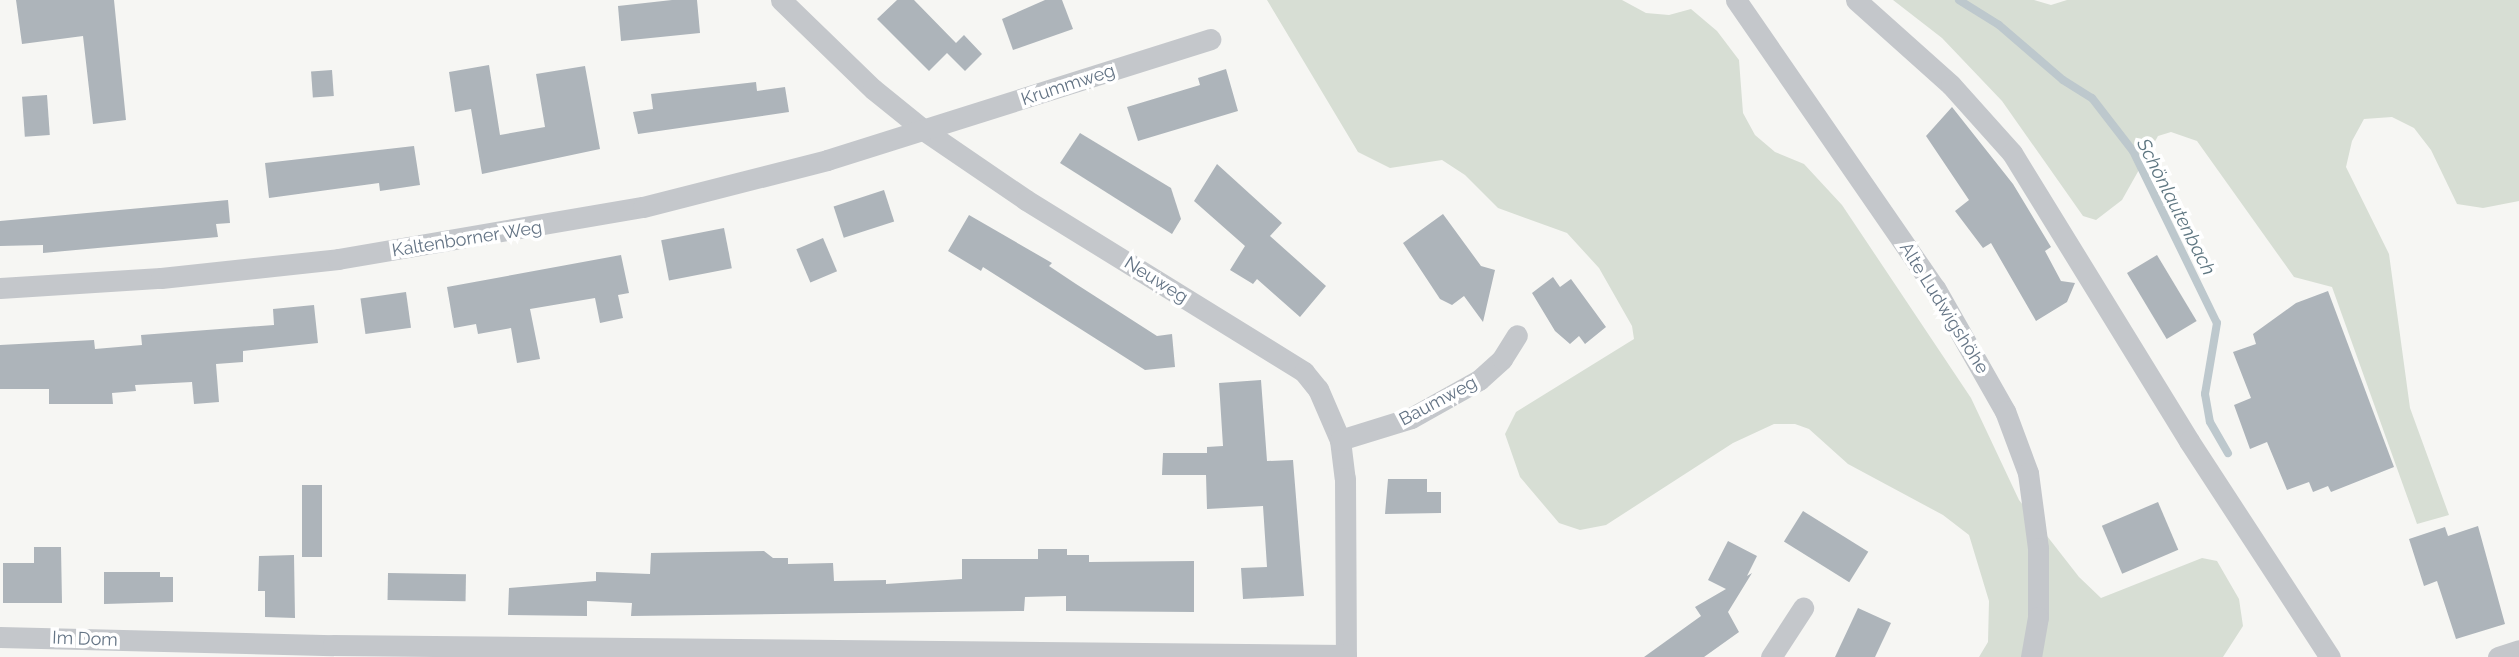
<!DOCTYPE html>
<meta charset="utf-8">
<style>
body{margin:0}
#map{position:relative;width:2519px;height:657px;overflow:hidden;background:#f6f6f3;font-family:Raleway,sans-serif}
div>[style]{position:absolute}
.green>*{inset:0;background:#d7ded4}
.stream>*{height:8px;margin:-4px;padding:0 4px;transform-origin:4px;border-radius:4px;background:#bdc8cd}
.building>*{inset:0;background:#adb4ba;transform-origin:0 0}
.street>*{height:21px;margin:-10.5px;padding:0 10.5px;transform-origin:10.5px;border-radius:10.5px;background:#c4c7cb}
span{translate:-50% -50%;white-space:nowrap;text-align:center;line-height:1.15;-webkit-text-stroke:7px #fff;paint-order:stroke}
.street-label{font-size:18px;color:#647485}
.water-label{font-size:19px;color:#5f7782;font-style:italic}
</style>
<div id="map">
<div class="green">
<i style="clip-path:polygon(1267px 0,1622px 0,1646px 13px,1669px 15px,1691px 9px,1717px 31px,1739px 60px,1743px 113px,1755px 135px,1775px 152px,1804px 164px,1842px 205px,1971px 398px,2019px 500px,2079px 577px,2101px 598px,2202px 558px,2217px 561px,2239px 599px,2243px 626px,2223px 657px,1979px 657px,1988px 642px,1989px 601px,1969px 535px,1943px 515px,1848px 464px,1809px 429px,1795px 424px,1774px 424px,1733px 443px,1606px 525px,1580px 530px,1559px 523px,1520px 477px,1505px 434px,1516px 412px,1634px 339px,1632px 326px,1599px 268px,1567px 233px,1498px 208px,1465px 175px,1442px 160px,1390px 168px,1358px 152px)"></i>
<i style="clip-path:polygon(1893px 0,2034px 0,2051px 5px,2067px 0,2519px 0,2519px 201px,2483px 208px,2457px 204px,2431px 150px,2414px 128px,2392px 117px,2364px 119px,2352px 141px,2346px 167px,2389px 254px,2410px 408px,2449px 515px,2417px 524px,2332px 287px,2294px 277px,2197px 141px,2171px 132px,2158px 136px,2122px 200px,2096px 220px,2083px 216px,2002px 101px,1942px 38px)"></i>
</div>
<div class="stream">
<i style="left:1959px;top:0;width:47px;rotate:32deg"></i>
<i style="left:1999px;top:25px;width:84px;rotate:40.7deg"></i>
<i style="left:2063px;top:80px;width:34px;rotate:32deg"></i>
<i style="left:2092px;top:98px;width:67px;rotate:52.3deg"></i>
<i style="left:2133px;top:151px;width:191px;rotate:64deg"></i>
<i style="left:2217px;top:323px;width:72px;rotate:99.6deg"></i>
<i style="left:2205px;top:394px;width:28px;rotate:80deg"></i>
<i style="left:2210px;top:422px;width:36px;rotate:60deg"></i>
</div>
<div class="building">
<i style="clip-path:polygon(16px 0,114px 0,126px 120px,93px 124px,83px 36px,22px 44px)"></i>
<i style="clip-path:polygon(672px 0,697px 0,700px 33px,621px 41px,618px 6px)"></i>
<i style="clip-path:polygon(897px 0,914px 0,956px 43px,964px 35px,982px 54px,965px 71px,947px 53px,929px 71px,877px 19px)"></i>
<i style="clip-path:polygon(1045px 0,1062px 0,1073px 29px,1013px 50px,1002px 19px)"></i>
<i style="clip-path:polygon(489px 65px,500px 135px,545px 127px,536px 74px,585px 66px,600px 149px,482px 174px,471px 109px,455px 112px,449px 72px)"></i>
<i style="clip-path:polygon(1226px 69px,1238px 111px,1138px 141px,1127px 107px,1200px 85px,1198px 78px)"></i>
<i style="left:332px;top:70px;width:26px;height:21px;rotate:86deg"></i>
<i style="clip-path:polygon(756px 82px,757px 91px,785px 87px,789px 112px,638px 134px,633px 112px,653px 109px,651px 94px)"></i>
<i style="left:47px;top:95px;width:40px;height:25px;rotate:86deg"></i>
<i style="clip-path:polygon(1952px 107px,2013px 184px,2051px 247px,2045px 251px,2061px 281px,2075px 283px,2067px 302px,2036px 321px,1991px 243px,1983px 248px,1955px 211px,1969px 200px,1926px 136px)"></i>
<i style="clip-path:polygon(1080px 133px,1171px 188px,1181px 219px,1172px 234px,1060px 163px)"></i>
<i style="clip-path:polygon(414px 146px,420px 185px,380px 191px,379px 183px,269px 198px,265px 163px)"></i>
<i style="clip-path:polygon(1217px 164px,1282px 223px,1270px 236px,1326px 286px,1300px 317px,1257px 279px,1253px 284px,1230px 270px,1245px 246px,1194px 201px)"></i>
<i style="left:884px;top:190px;width:33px;height:53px;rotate:72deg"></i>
<i style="clip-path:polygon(228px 200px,230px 223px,216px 224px,218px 237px,43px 253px,43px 245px,0 246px,0 221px)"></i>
<i style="clip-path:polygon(1443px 214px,1481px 266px,1495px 270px,1483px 322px,1464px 296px,1452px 305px,1440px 299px,1403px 243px)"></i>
<i style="clip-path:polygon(969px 215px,1052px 263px,1049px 266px,1076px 284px,1157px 336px,1172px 334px,1175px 367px,1145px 370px,983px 267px,981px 271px,948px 251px)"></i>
<i style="left:724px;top:228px;width:41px;height:64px;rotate:79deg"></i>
<i style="left:823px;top:238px;width:36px;height:29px;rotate:67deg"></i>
<i style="clip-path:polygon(621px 255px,629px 293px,618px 295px,623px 318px,600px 323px,595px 298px,530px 309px,540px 359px,517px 363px,511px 328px,478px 334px,476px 324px,454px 328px,447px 287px)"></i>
<i style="left:2157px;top:255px;width:77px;height:35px;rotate:59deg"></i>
<i style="clip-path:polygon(1553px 277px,1560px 287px,1571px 279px,1606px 327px,1585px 344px,1579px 336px,1570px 344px,1555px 331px,1532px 293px)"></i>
<i style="clip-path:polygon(2328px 291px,2394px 467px,2331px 492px,2328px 486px,2313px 492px,2309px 482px,2287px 490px,2267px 442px,2250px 449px,2234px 405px,2251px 398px,2233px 352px,2256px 344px,2253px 334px,2296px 303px)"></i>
<i style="left:406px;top:292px;width:36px;height:46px;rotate:82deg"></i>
<i style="clip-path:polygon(314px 305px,318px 343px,243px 351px,243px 362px,216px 364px,219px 402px,194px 404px,192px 382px,135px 385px,136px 391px,112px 393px,113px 404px,49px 404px,49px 389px,0 389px,0 345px,94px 340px,95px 349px,142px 345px,141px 335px,274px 325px,273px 309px)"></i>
<i style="clip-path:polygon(1261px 380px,1267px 461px,1293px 460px,1304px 596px,1243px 599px,1241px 568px,1267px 567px,1263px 506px,1207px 509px,1206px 475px,1162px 475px,1163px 453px,1207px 453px,1207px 447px,1223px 446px,1219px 383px)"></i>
<i style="clip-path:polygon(1388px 479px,1427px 479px,1427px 492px,1441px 492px,1441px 513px,1385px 514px)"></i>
<i style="left:302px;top:485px;width:20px;height:72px"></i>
<i style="left:2158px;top:502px;width:52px;height:61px;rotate:67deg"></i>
<i style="left:1803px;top:511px;width:77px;height:36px;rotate:32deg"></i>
<i style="clip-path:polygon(2478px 526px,2505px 624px,2456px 639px,2437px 581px,2424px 586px,2409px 539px,2445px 527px,2448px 536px)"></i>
<i style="clip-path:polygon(1728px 541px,1757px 556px,1747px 576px,1752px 573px,1728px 612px,1739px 632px,1704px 657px,1644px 657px,1701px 616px,1695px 607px,1726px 589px,1708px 580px)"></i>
<i style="clip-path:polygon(34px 547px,61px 547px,62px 603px,3px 603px,3px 563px,34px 563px)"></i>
<i style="clip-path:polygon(1038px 549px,1067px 549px,1067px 555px,1089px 555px,1089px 562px,1194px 561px,1194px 612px,1066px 611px,1066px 596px,1025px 597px,1024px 611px,631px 616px,632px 603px,587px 601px,587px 616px,508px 615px,509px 588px,596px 581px,596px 572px,650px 574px,651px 553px,764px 551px,773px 558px,788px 558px,788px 564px,833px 563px,834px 581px,886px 580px,886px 584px,962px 579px,962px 559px,1038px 559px)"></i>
<i style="clip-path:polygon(294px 555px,295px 618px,265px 617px,265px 591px,258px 591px,259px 556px)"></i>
<i style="clip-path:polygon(104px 572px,160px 572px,160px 577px,173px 577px,173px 602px,104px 604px)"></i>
<i style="left:388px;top:573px;width:78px;height:27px;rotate:1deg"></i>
<i style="clip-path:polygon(1858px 608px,1891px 623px,1875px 657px,1835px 657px)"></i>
</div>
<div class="street">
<i style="left:781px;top:0;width:128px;rotate:44.1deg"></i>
<i style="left:873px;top:89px;width:67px;rotate:38.9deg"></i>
<i style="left:925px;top:131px;width:122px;rotate:34.3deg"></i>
<i style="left:1026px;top:200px;width:327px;rotate:31.7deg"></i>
<i style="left:1304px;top:372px;width:22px;rotate:51deg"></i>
<i style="left:1318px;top:389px;width:56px;rotate:66.7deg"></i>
<i style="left:1340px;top:440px;width:38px;rotate:83deg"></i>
<i style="left:1345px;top:478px;width:179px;rotate:89.7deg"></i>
<i style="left:1736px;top:0;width:350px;rotate:55.4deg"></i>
<i style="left:1935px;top:288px;width:142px;rotate:60.4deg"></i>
<i style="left:2005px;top:411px;width:66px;rotate:69.6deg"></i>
<i style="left:2028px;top:473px;width:76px;rotate:82.4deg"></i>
<i style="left:2038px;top:548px;width:69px;rotate:90deg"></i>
<i style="left:2038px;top:617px;width:41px;rotate:99.9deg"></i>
<i style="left:1856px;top:0;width:127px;rotate:41.8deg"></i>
<i style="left:1951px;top:85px;width:91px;rotate:48.1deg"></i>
<i style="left:2012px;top:153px;width:338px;rotate:58.4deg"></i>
<i style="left:2189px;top:441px;width:258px;rotate:56.9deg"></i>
<i style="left:0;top:288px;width:161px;rotate:-3.6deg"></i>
<i style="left:161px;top:278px;width:178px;rotate:-6.1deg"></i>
<i style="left:338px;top:259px;width:309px;rotate:-9.7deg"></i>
<i style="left:643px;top:207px;width:190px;rotate:-14.3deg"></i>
<i style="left:827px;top:160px;width:402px;rotate:-17.5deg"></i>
<i style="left:1340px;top:440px;width:74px;rotate:-17.2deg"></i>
<i style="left:1411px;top:418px;width:78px;rotate:-29.2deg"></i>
<i style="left:1479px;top:380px;width:31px;rotate:-42deg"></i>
<i style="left:1502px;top:359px;width:28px;rotate:-58deg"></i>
<i style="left:0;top:637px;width:333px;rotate:1.4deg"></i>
<i style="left:333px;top:645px;width:1013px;rotate:0.57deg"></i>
<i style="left:1771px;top:657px;width:59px;rotate:-56.9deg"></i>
<i style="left:2498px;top:657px;width:22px;rotate:-18deg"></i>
</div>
<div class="street-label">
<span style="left:1068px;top:85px;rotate:-18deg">Krummweg</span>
<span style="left:467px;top:239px;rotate:-9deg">Kaltenborner Weg</span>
<span style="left:1156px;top:280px;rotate:32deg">Neuweg</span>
<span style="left:1944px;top:308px;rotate:58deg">Alte Ludwigshöhe</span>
<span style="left:1438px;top:401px;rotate:-28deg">Baumweg</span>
<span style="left:85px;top:639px;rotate:2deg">Im Dom</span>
</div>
<div class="water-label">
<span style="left:2176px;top:207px;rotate:63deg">Schönlautenbach</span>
</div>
</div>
